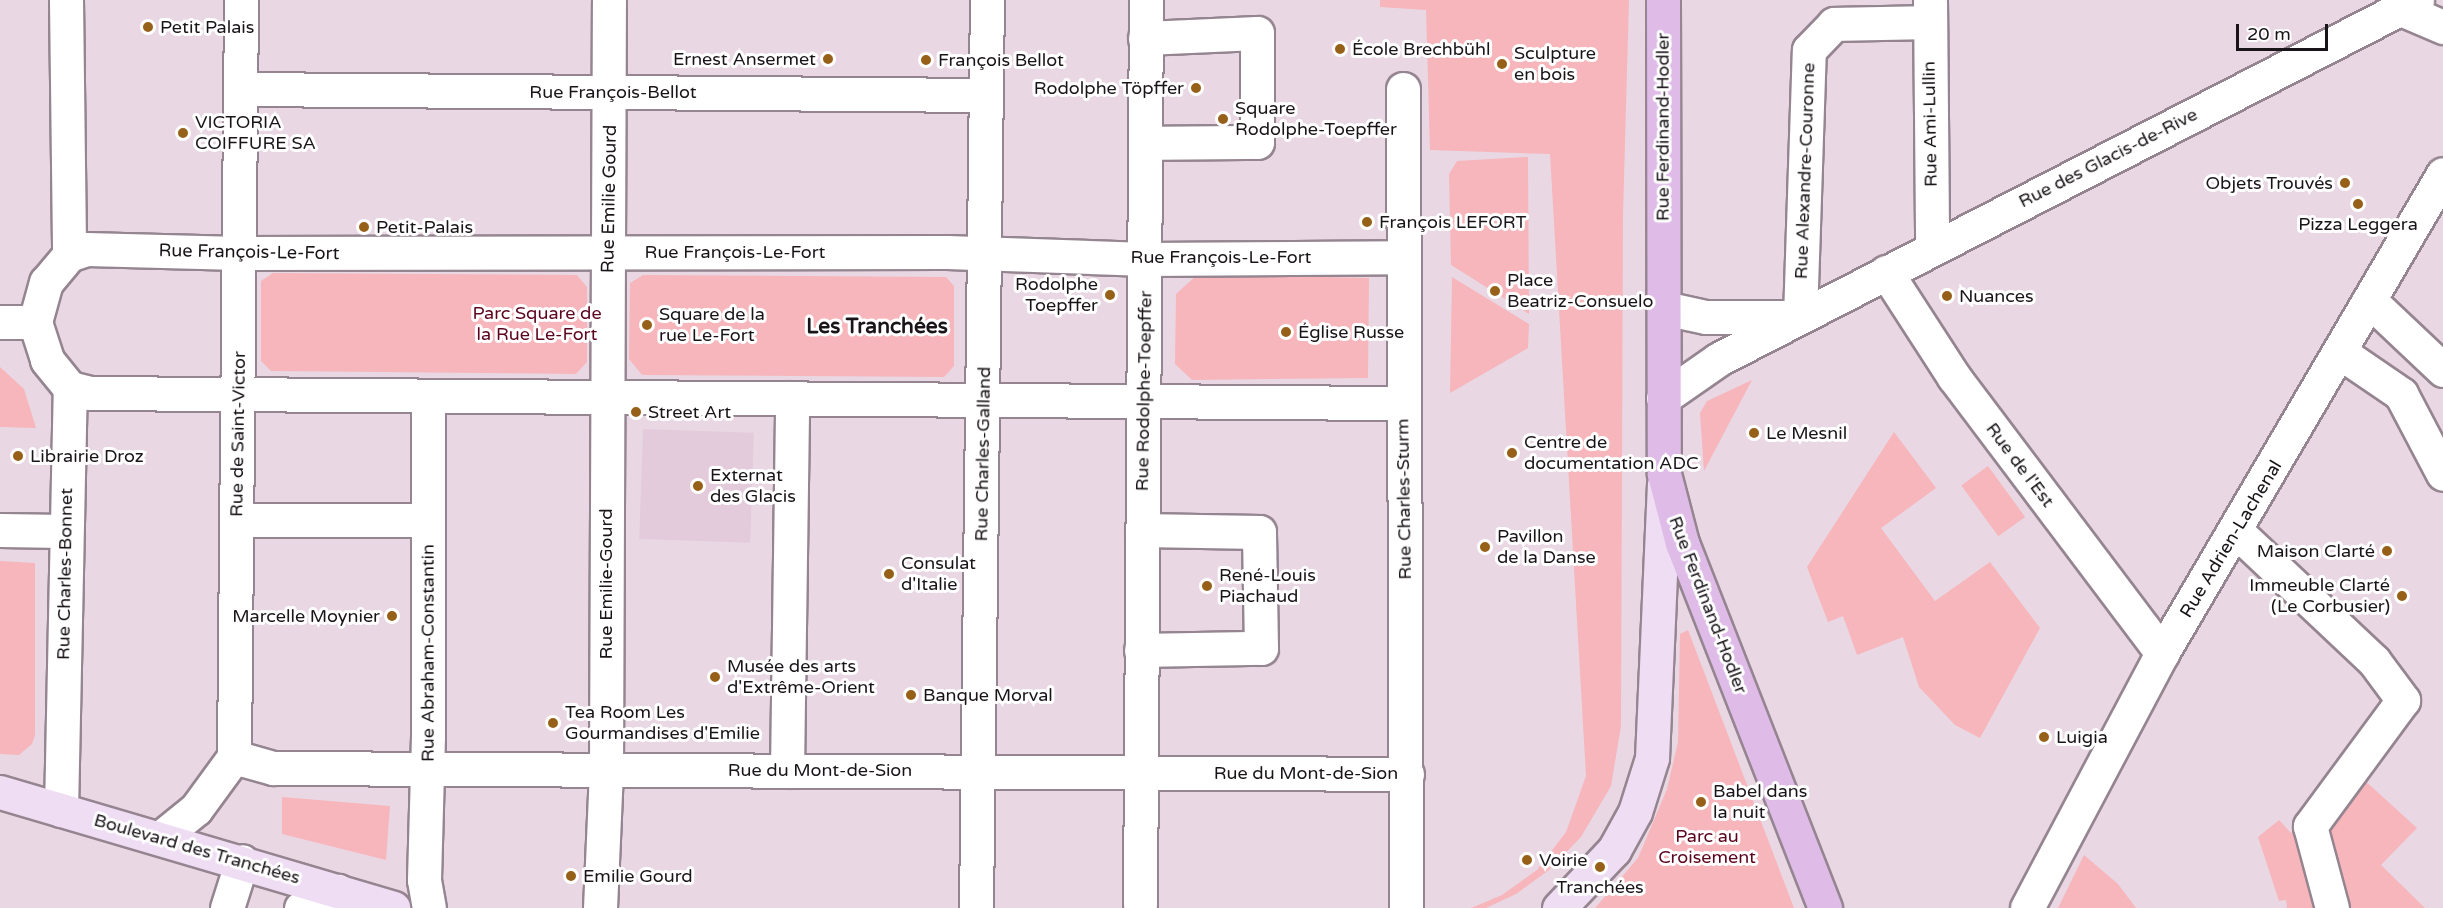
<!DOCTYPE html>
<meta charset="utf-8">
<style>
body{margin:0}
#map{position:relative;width:2443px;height:908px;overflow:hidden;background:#e9d8e4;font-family:"Varela Round",sans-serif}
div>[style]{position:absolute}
.built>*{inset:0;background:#e3cbdc;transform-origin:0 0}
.green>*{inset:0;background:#f6b6bb;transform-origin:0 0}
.roads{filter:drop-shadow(2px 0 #958590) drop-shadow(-2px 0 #958590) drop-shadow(0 2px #958590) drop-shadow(0 -2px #958590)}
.minor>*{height:33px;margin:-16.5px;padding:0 16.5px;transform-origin:16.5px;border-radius:16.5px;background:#fff}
.tertiary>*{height:33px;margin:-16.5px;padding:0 16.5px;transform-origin:16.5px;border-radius:16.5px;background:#fff}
.secondary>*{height:33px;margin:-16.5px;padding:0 16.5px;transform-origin:16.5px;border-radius:16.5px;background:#efddf4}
.primary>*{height:33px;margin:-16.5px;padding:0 16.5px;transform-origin:16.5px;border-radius:16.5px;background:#dfbbe8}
.dots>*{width:16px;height:16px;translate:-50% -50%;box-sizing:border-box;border:3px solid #fff;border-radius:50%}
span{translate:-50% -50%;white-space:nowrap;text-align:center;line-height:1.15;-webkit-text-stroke:6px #fff;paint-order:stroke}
.poi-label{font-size:18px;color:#191418}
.left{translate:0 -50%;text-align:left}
.right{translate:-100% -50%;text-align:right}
.street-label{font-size:18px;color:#191418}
.park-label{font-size:18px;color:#5c031d}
.quarter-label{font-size:21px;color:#191418;font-weight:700}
.scale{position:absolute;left:2236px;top:24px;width:92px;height:27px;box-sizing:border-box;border:3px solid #191418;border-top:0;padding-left:8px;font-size:18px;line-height:21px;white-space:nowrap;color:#191418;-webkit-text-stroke:4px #fff;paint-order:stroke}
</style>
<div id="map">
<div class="built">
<i style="left:643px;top:429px;width:111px;height:110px;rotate:2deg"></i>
</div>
<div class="green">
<i style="clip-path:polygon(1380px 0,1629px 0,1623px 215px,1621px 726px,1611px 786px,1581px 837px,1549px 870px,1516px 894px,1486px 908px,1471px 908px,1502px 895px,1537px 870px,1566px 832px,1586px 776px,1550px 154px,1430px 150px,1426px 10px,1380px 7px)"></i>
<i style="clip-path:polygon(1528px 157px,1529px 314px,1451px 265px,1449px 174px,1457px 161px)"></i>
<i style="clip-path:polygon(273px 273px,577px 275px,587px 287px,587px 362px,576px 374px,271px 371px,261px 361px,261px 281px)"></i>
<i style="clip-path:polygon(1198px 274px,1369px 278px,1368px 378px,1192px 380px,1175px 364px,1176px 294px)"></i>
<i style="clip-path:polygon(643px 275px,946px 277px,954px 286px,954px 366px,944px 377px,642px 375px,629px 359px,630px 283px)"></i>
<i style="clip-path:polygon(1452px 277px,1529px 324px,1528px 348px,1450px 393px)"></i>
<i style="clip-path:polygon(0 367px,24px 389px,36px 428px,0 427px)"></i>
<i style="clip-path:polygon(1752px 380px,1704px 471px,1700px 413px,1707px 401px)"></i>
<i style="clip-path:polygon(1894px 432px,1936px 488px,1881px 528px,1935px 601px,1990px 562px,2040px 628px,1980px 738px,1955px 725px,1919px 687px,1903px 637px,1857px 655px,1843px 616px,1828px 622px,1807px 567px)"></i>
<i style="left:1988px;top:466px;width:63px;height:33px;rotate:54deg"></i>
<i style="clip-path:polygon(0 561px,35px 563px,35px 735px,32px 744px,19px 755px,0 754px)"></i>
<i style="clip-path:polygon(1688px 630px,1794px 908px,1595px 908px,1638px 858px,1667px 789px,1678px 742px,1680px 634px)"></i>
<i style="clip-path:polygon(2362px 778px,2417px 828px,2381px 865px,2425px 908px,2350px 908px,2326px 835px,2328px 821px)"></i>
<i style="clip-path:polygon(282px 797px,390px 806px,386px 860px,282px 834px)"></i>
<i style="clip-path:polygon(2279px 820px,2291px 833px,2299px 831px,2324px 908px,2287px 908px,2286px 900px,2279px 901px,2258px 837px)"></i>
<i style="clip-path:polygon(2084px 855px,2118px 884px,2136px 908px,2058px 908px)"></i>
</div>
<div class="roads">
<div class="minor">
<i style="left:66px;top:0;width:255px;rotate:89.3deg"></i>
<i style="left:69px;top:255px;width:35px;rotate:130deg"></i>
<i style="left:46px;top:282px;width:41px;rotate:105.4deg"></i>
<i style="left:35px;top:322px;width:40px;rotate:72deg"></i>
<i style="left:47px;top:360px;width:36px;rotate:51deg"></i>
<i style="left:70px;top:388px;width:21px;rotate:14deg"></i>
<i style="left:90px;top:393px;width:1313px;rotate:0.44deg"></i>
<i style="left:1930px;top:0;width:248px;rotate:89.5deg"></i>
<i style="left:1145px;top:38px;width:112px;rotate:-2.6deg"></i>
<i style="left:1257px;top:33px;width:109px;rotate:90deg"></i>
<i style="left:1257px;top:142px;width:110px;rotate:179.5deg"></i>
<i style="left:240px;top:89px;width:745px;rotate:0.46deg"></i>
<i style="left:1403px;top:89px;width:819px;rotate:89.79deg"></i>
<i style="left:69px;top:255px;width:18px;rotate:-19deg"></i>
<i style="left:86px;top:249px;width:153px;rotate:1.5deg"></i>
<i style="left:239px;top:253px;width:708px;rotate:-0.08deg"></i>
<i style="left:947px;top:252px;width:199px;rotate:2deg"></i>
<i style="left:1146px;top:259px;width:256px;rotate:-0.4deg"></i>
<i style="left:1886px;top:272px;width:125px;rotate:57.1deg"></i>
<i style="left:1954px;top:377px;width:346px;rotate:53deg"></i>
<i style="left:2369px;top:300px;width:102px;rotate:43.4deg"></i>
<i style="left:1800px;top:317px;width:267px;rotate:-88.1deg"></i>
<i style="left:1809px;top:50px;width:36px;rotate:-46deg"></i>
<i style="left:1834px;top:24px;width:95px;rotate:-1.2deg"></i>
<i style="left:0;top:322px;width:35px"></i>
<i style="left:2341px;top:353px;width:73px;rotate:34.3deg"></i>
<i style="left:2401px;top:394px;width:90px;rotate:62.3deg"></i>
<i style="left:428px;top:397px;width:339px;rotate:90deg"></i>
<i style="left:428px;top:736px;width:144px;rotate:91.6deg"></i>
<i style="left:424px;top:880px;width:28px;rotate:80deg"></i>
<i style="left:237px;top:520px;width:191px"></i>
<i style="left:0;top:530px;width:65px;rotate:0.9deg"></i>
<i style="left:2236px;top:531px;width:190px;rotate:43.3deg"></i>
<i style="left:2374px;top:661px;width:49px;rotate:53.4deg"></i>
<i style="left:2403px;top:700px;width:157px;rotate:126.4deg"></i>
<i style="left:2310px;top:826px;width:85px;rotate:75deg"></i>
<i style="left:1141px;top:650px;width:120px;rotate:-1deg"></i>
<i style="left:1261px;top:648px;width:116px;rotate:-91deg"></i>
<i style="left:1259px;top:532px;width:117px;rotate:-179deg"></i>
<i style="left:234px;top:757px;width:41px;rotate:15.8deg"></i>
<i style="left:273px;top:768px;width:1134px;rotate:0.3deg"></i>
<i style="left:787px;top:771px;width:373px;rotate:-89.2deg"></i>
<i style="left:61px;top:810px;width:422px;rotate:-88.8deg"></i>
<i style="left:160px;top:838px;width:46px;rotate:-38.9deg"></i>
<i style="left:196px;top:809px;width:64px;rotate:-53.8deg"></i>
<i style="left:234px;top:757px;width:757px;rotate:-89.47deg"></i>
<i style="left:1140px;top:904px;width:904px;rotate:-89.62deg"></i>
<i style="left:227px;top:908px;width:49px;rotate:-72.3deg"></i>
<i style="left:301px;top:908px;width:41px;rotate:-24.7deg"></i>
<i style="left:600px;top:908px;width:138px;rotate:-87.5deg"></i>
<i style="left:606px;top:770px;width:770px;rotate:-89.78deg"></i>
<i style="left:976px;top:908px;width:908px;rotate:-89.31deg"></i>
</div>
<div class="tertiary">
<i style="left:2401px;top:9px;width:46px;rotate:23.2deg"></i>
<i style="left:1664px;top:308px;width:43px;rotate:12.1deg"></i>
<i style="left:1706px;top:317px;width:89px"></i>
<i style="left:1663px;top:398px;width:68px;rotate:-34.9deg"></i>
<i style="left:1719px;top:359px;width:785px;rotate:-27.22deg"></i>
<i style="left:2027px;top:908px;width:289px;rotate:-62.1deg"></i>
<i style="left:2162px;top:653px;width:555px;rotate:-59.6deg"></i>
</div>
<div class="secondary">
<i style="left:0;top:792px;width:410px;rotate:16.4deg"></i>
<i style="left:1559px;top:908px;width:80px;rotate:-46.5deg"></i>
<i style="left:1614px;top:850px;width:43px;rotate:-61.1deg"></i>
<i style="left:1635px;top:812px;width:57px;rotate:-72.5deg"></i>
<i style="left:1652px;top:758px;width:274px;rotate:-87.5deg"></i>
</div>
<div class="primary">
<i style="left:1663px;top:0;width:474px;rotate:89.9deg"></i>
<i style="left:1664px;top:474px;width:71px;rotate:75.4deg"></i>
<i style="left:1682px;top:543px;width:392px;rotate:68.6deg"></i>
</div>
</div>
<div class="dots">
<i style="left:148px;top:27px;background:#976019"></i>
<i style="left:1340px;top:49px;background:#976019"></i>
<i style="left:828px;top:59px;background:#976019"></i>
<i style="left:926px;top:60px;background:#976019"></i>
<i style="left:1502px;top:64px;background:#976019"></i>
<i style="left:1196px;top:88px;background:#976019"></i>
<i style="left:1223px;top:119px;background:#976019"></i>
<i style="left:183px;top:133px;background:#976019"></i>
<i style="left:2345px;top:183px;background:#976019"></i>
<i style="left:2358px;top:204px;background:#976019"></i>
<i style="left:1367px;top:222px;background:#976019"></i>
<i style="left:364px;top:227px;background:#976019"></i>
<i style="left:1495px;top:291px;background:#976019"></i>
<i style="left:1110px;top:295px;background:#976019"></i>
<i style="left:1947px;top:296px;background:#976019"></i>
<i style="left:647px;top:325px;background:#976019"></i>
<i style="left:1286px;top:332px;background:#976019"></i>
<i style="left:636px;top:412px;background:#976019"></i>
<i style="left:1754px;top:433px;background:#976019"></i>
<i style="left:1512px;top:453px;background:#976019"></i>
<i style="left:18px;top:456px;background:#976019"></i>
<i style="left:698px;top:486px;background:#976019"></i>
<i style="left:1485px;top:547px;background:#976019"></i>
<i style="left:2387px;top:551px;background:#976019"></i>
<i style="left:889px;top:574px;background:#976019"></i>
<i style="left:1207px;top:586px;background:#976019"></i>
<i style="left:2402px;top:596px;background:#976019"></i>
<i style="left:392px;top:616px;background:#976019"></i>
<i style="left:715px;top:677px;background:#976019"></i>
<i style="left:911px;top:695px;background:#976019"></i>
<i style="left:553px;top:723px;background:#976019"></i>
<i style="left:2044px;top:737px;background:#976019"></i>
<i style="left:1701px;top:802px;background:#976019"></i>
<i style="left:1527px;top:860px;background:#976019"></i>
<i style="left:1600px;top:867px;background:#976019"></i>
<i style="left:571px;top:876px;background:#976019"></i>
</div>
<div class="poi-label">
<span class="left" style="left:160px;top:27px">Petit Palais</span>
<span class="left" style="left:1352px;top:49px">École Brechbühl</span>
<span class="left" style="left:1514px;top:64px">Sculpture<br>en bois</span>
<span class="right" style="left:816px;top:59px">Ernest Ansermet</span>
<span class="left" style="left:938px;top:60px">François Bellot</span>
<span class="right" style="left:1184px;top:88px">Rodolphe Töpffer</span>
<span class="left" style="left:1235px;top:119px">Square<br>Rodolphe-Toepffer</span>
<span class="left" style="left:195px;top:133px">VICTORIA<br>COIFFURE SA</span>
<span class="right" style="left:2333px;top:183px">Objets Trouvés</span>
<span class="left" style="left:1379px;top:222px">François LEFORT</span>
<span style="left:2358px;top:224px">Pizza Leggera</span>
<span class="left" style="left:376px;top:227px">Petit-Palais</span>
<span class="left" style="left:1507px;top:291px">Place<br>Beatriz-Consuelo</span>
<span class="right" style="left:1098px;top:295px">Rodolphe<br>Toepffer</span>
<span class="left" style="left:1959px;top:296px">Nuances</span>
<span class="left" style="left:659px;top:325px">Square de la<br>rue Le-Fort</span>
<span class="left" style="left:1298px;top:332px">Église Russe</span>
<span class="left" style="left:648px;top:412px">Street Art</span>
<span class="left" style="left:1766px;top:433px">Le Mesnil</span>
<span class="left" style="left:1524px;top:453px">Centre de<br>documentation ADC</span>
<span class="left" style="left:30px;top:456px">Librairie Droz</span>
<span class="left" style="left:710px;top:486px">Externat<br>des Glacis</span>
<span class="left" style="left:1497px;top:547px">Pavillon<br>de la Danse</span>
<span class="right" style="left:2375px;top:551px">Maison Clarté</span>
<span class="left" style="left:901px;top:574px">Consulat<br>d'Italie</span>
<span class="left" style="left:1219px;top:586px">René-Louis<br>Piachaud</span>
<span class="right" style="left:2390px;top:596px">Immeuble Clarté<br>(Le Corbusier)</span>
<span class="right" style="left:380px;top:616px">Marcelle Moynier</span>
<span class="left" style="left:727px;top:677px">Musée des arts<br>d'Extrême-Orient</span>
<span class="left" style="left:923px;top:695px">Banque Morval</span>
<span class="left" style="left:565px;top:723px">Tea Room Les<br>Gourmandises d'Emilie</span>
<span class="left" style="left:2056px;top:737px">Luigia</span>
<span class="left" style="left:1713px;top:802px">Babel dans<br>la nuit</span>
<span class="left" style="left:1539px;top:860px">Voirie</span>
<span class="left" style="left:583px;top:876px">Emilie Gourd</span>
<span style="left:1600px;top:887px">Tranchées</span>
</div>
<div class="street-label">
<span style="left:613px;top:92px">Rue François-Bellot</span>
<span style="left:1930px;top:124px;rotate:-91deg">Rue Ami-Lullin</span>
<span style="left:1663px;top:127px;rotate:-90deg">Rue Ferdinand-Hodler</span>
<span style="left:2108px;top:158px;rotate:-27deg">Rue des Glacis-de-Rive</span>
<span style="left:1805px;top:171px;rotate:-88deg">Rue Alexandre-Couronne</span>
<span style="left:609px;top:199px;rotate:-89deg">Rue Emilie Gourd</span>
<span style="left:249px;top:252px;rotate:1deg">Rue François-Le-Fort</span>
<span style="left:735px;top:252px">Rue François-Le-Fort</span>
<span style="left:1221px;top:257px">Rue François-Le-Fort</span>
<span style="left:1144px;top:391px;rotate:-89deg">Rue Rodolphe-Toepffer</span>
<span style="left:238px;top:434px;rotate:-89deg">Rue de Saint-Victor</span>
<span style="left:983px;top:454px;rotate:-89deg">Rue Charles-Galland</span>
<span style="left:2020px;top:465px;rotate:53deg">Rue de l'Est</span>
<span style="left:1404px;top:499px;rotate:-91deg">Rue Charles-Sturm</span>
<span style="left:2231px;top:539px;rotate:-59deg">Rue Adrien-Lachenal</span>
<span style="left:65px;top:574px;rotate:-89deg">Rue Charles-Bonnet</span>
<span style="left:606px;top:584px;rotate:-90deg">Rue Emilie-Gourd</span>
<span style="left:1708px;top:605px;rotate:69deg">Rue Ferdinand-Hodler</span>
<span style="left:428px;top:653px;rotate:-90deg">Rue Abraham-Constantin</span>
<span style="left:820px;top:770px">Rue du Mont-de-Sion</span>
<span style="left:1306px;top:773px">Rue du Mont-de-Sion</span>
<span style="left:197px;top:849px;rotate:16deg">Boulevard des Tranchées</span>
</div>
<div class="park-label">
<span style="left:537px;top:324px">Parc Square de<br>la Rue Le-Fort</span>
<span style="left:1707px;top:847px">Parc au<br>Croisement</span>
</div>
<div class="quarter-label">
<span style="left:877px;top:327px">Les Tranchées</span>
</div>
<div class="scale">20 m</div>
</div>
